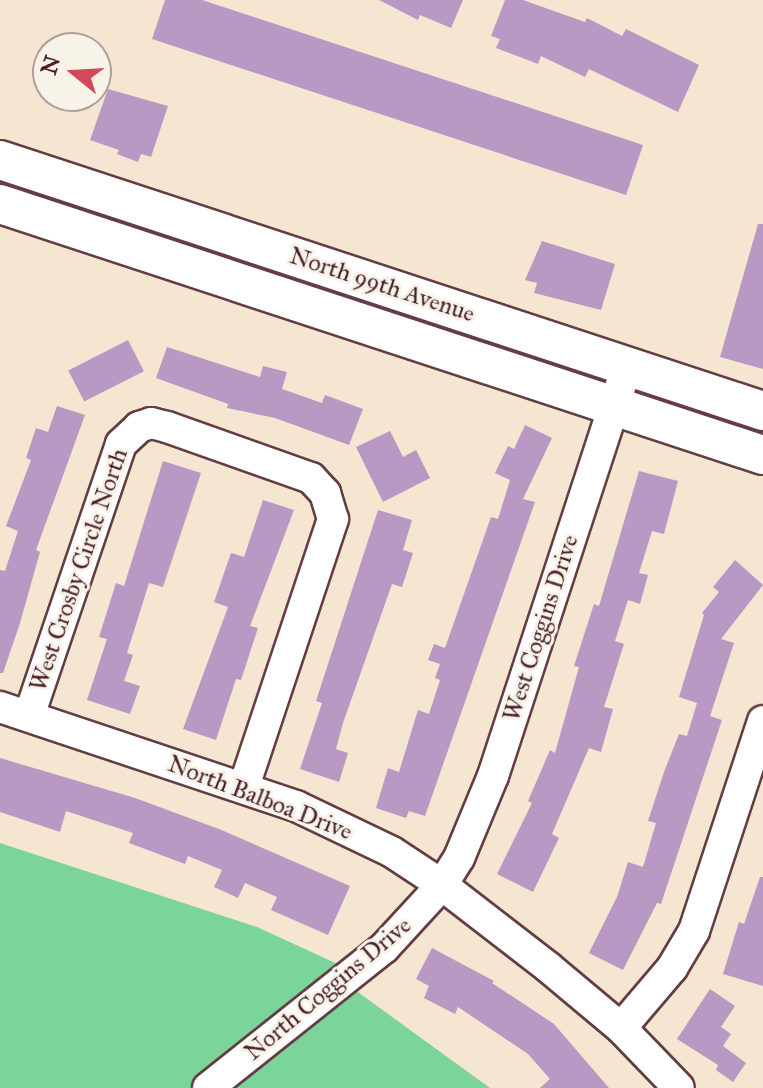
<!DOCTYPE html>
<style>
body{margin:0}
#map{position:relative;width:763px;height:1088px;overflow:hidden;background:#f4e6d1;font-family:"IM FELL Great Primer",serif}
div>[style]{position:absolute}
.green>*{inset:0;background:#7bd49a}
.building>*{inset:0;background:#b799c3;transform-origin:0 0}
.roads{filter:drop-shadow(2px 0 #643d44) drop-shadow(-2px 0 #643d44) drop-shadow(0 2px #643d44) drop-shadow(0 -2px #643d44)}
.minor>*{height:30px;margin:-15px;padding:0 15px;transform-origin:15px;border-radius:15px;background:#fff}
.major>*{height:38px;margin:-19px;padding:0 19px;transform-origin:19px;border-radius:19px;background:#fff}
span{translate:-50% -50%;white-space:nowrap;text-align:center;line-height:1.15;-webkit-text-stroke:6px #f7f3e8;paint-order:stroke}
.street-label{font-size:24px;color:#4a1f2b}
.north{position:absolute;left:32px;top:32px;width:80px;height:80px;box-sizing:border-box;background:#f7f3e8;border:2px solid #b29e9c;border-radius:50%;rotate:288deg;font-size:22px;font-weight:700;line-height:32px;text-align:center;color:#4a1f2b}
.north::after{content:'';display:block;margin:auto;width:28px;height:36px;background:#d1495b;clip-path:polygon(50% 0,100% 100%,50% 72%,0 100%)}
</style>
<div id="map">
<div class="green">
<i style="clip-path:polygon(0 843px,257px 927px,355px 972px,344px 982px,490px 1088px,0 1088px)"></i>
</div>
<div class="building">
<i style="clip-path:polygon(165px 0,202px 0,643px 145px,626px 195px,152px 39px)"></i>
<i style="clip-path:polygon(379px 0,463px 0,451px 28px,420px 15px,418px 20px)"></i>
<i style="clip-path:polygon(505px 0,523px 0,585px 22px,587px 18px,622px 36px,626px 29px,699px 65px,678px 112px,589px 69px,585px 77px,541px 56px,538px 64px,496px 48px,500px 39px,491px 36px)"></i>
<i style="clip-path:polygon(108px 89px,168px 106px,151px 157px,141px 154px,138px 162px,117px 154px,119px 150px,90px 140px)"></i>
<i style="clip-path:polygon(758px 224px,763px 224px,763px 369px,720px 357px)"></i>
<i style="clip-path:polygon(542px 241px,615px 264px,601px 310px,534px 293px,537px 283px,525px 280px)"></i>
<i style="left:128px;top:340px;width:35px;height:67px;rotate:63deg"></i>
<i style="clip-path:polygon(167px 347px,260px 377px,263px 366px,287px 372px,282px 389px,322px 403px,325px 395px,363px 409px,349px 445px,275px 418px,227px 408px,228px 404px,156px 378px)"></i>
<i style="clip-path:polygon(57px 406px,85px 415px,36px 550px,40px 552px,20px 623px,3px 673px,0 673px,0 570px,5px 571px,18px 531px,6px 526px,31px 460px,26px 458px,36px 428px,48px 432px)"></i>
<i style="clip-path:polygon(525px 425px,552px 438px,523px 499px,535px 502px,425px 816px,409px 811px,406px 818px,376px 808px,388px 768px,399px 772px,418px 710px,429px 714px,440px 680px,435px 678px,440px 664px,428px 660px,434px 644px,445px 648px,491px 517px,498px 519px,510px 480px,495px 473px,508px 446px,514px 449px)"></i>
<i style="clip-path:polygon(390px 431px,403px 457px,416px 450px,430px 478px,383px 502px,356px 447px)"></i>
<i style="clip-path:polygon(163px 461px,201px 473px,163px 587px,149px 583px,127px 653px,133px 655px,124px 681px,140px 686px,130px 714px,87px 700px,107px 639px,99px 637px,116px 583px,124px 586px)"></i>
<i style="clip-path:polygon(639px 471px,678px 481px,664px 534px,652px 531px,639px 573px,648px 575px,640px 604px,628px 600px,615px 641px,624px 644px,604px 707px,613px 709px,601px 752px,589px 748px,552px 834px,559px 838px,533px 892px,497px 874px,532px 803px,528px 801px,550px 750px,555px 753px,579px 667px,574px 666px,594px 604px,599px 606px)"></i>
<i style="clip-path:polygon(263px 500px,294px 510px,250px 626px,258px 628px,241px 680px,236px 679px,216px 740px,183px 729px,228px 607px,214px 602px,231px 553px,244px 557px)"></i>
<i style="clip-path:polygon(378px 510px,412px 520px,403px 550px,413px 553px,402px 587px,392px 584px,343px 723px,336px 749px,348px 753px,339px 782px,300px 769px,322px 703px,316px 701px)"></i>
<i style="clip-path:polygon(735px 560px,763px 585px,721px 639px,734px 643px,710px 716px,722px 720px,661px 904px,657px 903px,623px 970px,589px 953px,617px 897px,628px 862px,643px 867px,656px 823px,648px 821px,664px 772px,679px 734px,687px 736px,697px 703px,679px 697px,704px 615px,702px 613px,719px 592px,713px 587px)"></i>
<i style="clip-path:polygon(0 758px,135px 798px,219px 829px,350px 886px,328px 935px,271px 910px,277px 897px,245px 883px,238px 898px,214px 887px,222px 870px,188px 856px,185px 864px,129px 843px,133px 833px,66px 811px,60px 832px,0 812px)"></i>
<i style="clip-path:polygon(760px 877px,763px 877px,763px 986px,723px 974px,739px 922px,744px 924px)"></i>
<i style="clip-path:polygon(432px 948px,494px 981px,492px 983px,554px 1024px,609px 1088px,540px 1088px,550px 1079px,528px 1054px,458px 1007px,455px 1014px,424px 998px,429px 986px,416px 979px)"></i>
<i style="clip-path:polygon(710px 989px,735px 1006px,721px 1027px,731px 1034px,723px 1046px,746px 1063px,733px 1082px,716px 1070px,718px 1065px,677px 1039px)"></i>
</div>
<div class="roads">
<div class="minor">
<i style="left:0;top:707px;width:312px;rotate:18.5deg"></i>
<i style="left:296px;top:806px;width:106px;rotate:25.6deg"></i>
<i style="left:392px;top:852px;width:60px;rotate:33.4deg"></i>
<i style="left:442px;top:885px;width:134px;rotate:37.7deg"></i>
<i style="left:548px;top:967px;width:95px;rotate:39.9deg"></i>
<i style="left:621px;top:1028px;width:83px;rotate:46deg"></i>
<i style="left:29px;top:716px;width:287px;rotate:-71.3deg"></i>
<i style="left:121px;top:444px;width:25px;rotate:-43deg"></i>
<i style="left:139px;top:427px;width:13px;rotate:-18deg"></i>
<i style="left:151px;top:423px;width:16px;rotate:14deg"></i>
<i style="left:167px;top:427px;width:153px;rotate:19.5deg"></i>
<i style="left:311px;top:478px;width:21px;rotate:47deg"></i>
<i style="left:325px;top:493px;width:27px;rotate:73deg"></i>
<i style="left:333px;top:519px;width:282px;rotate:108.4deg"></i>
<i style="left:621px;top:1028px;width:79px;rotate:-49.6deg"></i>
<i style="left:672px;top:968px;width:43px;rotate:-59.3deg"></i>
<i style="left:694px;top:931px;width:221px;rotate:-71.8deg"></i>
<i style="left:208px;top:1088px;width:225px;rotate:-38.5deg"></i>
<i style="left:384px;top:948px;width:86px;rotate:-47.4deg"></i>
<i style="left:442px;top:885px;width:32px;rotate:-58deg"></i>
<i style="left:459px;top:858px;width:89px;rotate:-67.5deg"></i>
<i style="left:493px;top:776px;width:431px;rotate:-71.9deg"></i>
</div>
<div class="major">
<i style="left:0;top:160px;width:803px;rotate:18.21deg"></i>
<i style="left:0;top:204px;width:803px;rotate:18.21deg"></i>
</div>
</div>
<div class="street-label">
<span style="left:382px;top:285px;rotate:18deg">North 99th Avenue</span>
<span style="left:79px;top:570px;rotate:-71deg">West Crosby Circle North</span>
<span style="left:541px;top:628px;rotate:-72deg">West Coggins Drive</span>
<span style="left:260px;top:798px;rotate:21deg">North Balboa Drive</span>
<span style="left:328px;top:989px;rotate:-40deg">North Coggins Drive</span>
</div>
<div class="north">N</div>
</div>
